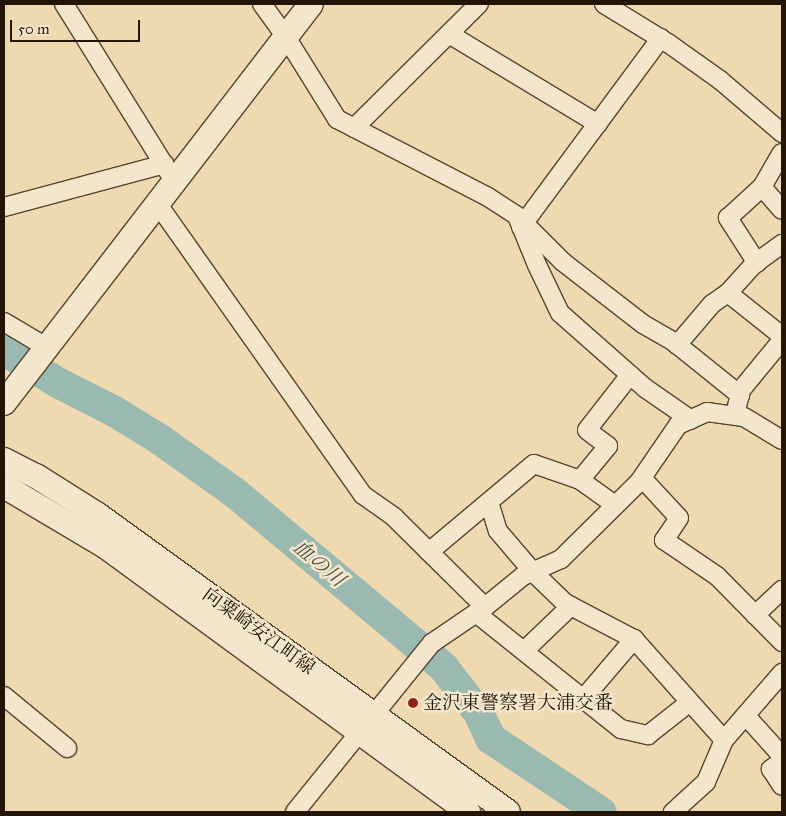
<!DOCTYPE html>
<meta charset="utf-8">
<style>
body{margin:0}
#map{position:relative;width:786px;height:816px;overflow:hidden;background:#eed9b1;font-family:"IM FELL Great Primer","Noto Serif JP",serif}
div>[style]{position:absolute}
.river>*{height:31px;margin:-15.5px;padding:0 15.5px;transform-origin:15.5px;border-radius:15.5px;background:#9ab9b1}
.roads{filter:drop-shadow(1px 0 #564630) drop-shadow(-1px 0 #564630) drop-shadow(0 1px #564630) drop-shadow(0 -1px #564630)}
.street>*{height:18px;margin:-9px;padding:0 9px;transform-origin:9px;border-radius:9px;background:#f4e6cc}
.secondary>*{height:24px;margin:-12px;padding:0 12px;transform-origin:12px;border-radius:12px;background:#f4e6cc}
.dots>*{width:14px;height:14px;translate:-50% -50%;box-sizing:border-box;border:2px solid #f4e6cc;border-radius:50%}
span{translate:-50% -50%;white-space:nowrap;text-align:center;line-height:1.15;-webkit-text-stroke:5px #f4e6cc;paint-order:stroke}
.street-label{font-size:19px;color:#231505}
.poi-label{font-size:19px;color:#231505}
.left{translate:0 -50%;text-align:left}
.water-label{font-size:20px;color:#4d4e41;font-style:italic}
.frame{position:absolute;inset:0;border:5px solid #231505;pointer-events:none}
.scale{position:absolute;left:10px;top:20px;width:130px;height:22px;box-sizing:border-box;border:2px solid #231505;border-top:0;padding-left:6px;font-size:15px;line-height:18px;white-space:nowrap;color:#231505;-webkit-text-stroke:4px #f4e6cc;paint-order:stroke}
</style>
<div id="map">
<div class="river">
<i style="left:4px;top:350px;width:64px;rotate:31deg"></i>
<i style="left:59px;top:383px;width:62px;rotate:27deg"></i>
<i style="left:114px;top:411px;width:52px;rotate:31.5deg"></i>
<i style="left:158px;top:438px;width:93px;rotate:35.4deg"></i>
<i style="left:234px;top:492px;width:273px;rotate:39.9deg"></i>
<i style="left:443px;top:667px;width:57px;rotate:52.1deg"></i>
<i style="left:478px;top:712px;width:29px;rotate:65deg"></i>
<i style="left:490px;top:738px;width:133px;rotate:33.7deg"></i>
</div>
<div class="roads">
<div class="street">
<i style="left:64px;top:4px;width:208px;rotate:58.1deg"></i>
<i style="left:262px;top:4px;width:41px;rotate:54deg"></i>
<i style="left:286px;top:37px;width:97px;rotate:58.1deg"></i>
<i style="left:337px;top:119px;width:170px;rotate:27.3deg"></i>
<i style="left:488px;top:197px;width:35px;rotate:33deg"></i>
<i style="left:517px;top:216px;width:53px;rotate:67.8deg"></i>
<i style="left:537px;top:265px;width:53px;rotate:64.4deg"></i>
<i style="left:560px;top:313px;width:113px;rotate:41.4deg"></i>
<i style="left:645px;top:388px;width:56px;rotate:34.8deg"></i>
<i style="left:604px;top:4px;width:75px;rotate:31.4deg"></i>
<i style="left:668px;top:43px;width:64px;rotate:35.4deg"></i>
<i style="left:720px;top:80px;width:82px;rotate:40.5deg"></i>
<i style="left:449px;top:34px;width:174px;rotate:31.1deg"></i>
<i style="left:354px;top:128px;width:176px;rotate:-44.8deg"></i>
<i style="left:762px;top:187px;width:30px;rotate:49deg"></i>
<i style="left:157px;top:203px;width:357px;rotate:54.8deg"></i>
<i style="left:363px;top:495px;width:38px;rotate:35deg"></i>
<i style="left:394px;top:517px;width:128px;rotate:44.7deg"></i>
<i style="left:4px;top:207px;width:166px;rotate:-15deg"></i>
<i style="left:524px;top:223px;width:55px;rotate:45deg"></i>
<i style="left:563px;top:262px;width:101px;rotate:37.8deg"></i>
<i style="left:643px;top:324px;width:36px;rotate:30deg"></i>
<i style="left:674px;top:342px;width:85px;rotate:38.8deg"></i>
<i style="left:521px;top:227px;width:235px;rotate:-53.5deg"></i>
<i style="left:757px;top:263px;width:54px;rotate:-122.8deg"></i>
<i style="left:728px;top:218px;width:46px;rotate:-42.4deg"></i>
<i style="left:762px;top:187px;width:39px;rotate:-60deg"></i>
<i style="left:728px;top:293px;width:69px;rotate:38.5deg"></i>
<i style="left:4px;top:322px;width:49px;rotate:30.8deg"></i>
<i style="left:677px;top:345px;width:54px;rotate:-49.5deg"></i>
<i style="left:712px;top:304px;width:19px;rotate:-35deg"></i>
<i style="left:728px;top:293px;width:38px;rotate:-48deg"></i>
<i style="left:753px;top:265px;width:36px;rotate:-36deg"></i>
<i style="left:737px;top:406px;width:16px;rotate:-76deg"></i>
<i style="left:741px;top:390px;width:65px;rotate:-50.6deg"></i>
<i style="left:642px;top:478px;width:54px;rotate:47.2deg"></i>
<i style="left:679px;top:518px;width:27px;rotate:124deg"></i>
<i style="left:664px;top:540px;width:64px;rotate:34.2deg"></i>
<i style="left:717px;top:576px;width:93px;rotate:45.4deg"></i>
<i style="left:580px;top:480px;width:44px;rotate:-50.5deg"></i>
<i style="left:608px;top:446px;width:26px;rotate:-143deg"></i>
<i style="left:587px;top:430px;width:70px;rotate:-52deg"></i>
<i style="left:489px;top:502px;width:30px;rotate:73deg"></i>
<i style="left:498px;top:531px;width:54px;rotate:49.5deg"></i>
<i style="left:533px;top:572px;width:45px;rotate:44.1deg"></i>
<i style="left:565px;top:603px;width:78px;rotate:27.6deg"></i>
<i style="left:634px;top:639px;width:135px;rotate:48.3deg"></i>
<i style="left:724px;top:740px;width:46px;rotate:113.2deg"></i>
<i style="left:706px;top:782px;width:45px;rotate:137.7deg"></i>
<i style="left:429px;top:552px;width:137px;rotate:-40deg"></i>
<i style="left:534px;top:464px;width:49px;rotate:19.2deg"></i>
<i style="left:580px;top:480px;width:43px;rotate:35.5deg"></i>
<i style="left:476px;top:613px;width:186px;rotate:38.7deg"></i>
<i style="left:621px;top:729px;width:28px;rotate:13deg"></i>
<i style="left:648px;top:735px;width:53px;rotate:-38.2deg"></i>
<i style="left:755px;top:615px;width:37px;rotate:-43deg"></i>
<i style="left:524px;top:651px;width:65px;rotate:-43.8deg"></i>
<i style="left:4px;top:696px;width:82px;rotate:39.5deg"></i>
<i style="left:583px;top:699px;width:79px;rotate:-49.6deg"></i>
<i style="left:746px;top:716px;width:54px;rotate:48deg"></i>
<i style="left:724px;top:740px;width:89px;rotate:-49.1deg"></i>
<i style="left:782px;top:761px;width:14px;rotate:144deg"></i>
<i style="left:771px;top:769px;width:20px;rotate:57deg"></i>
<i style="left:295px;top:812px;width:218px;rotate:-51deg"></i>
<i style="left:432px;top:643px;width:64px;rotate:-34.2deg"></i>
<i style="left:485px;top:607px;width:49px;rotate:-39.2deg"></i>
<i style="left:523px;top:576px;width:42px;rotate:-24.1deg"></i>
<i style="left:561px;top:559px;width:110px;rotate:-44.6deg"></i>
<i style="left:639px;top:482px;width:69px;rotate:-55.6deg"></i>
<i style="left:678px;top:425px;width:32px;rotate:-24deg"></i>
<i style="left:707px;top:412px;width:37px;rotate:8deg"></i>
<i style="left:744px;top:417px;width:44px;rotate:31.2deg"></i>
</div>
<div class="secondary">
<i style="left:4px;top:403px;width:503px;rotate:-52.42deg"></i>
<i style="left:4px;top:460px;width:36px;rotate:27deg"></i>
<i style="left:36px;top:476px;width:73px;rotate:32.2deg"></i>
<i style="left:98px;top:515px;width:506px;rotate:35.92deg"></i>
<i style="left:4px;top:486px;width:117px;rotate:30.7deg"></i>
<i style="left:105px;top:546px;width:450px;rotate:36.2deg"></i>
</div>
</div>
<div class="dots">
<i style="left:413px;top:703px;background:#8f2418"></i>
</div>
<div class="street-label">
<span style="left:259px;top:631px;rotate:36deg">向粟崎安江町線</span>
</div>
<div class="poi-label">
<span class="left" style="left:423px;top:703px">金沢東警察署大浦交番</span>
</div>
<div class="water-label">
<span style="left:319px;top:563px;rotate:40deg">血の川</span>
</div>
<div class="frame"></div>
<div class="scale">50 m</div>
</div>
